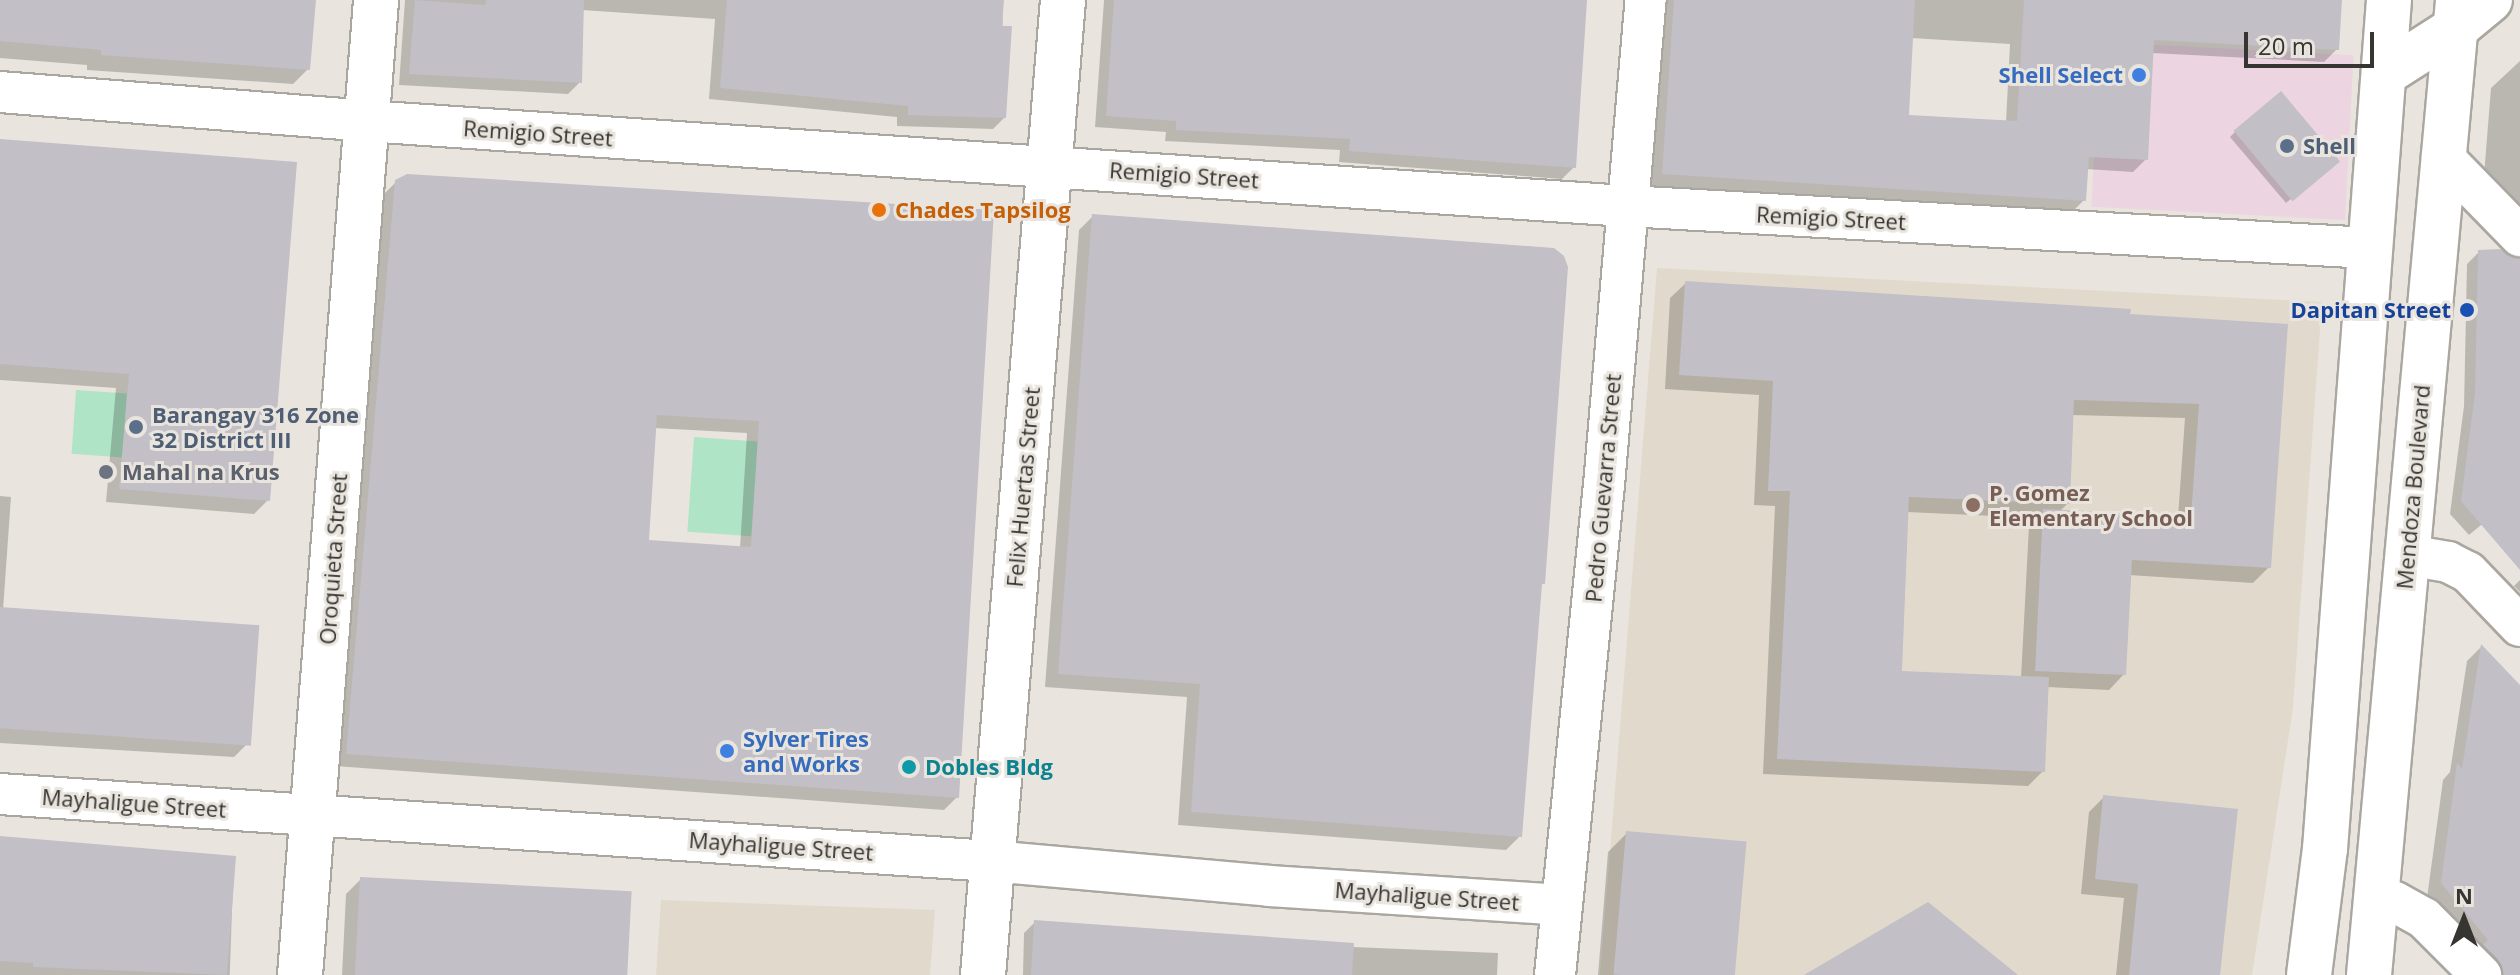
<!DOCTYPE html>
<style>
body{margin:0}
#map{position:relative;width:2520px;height:975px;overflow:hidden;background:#e9e5de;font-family:"Open Sans",sans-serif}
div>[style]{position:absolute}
.commercial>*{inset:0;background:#ecd5e1;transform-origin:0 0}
.built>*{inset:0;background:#e1dacc}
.green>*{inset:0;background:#b0e4c6;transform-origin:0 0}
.shadow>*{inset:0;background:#0003;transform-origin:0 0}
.building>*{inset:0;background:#c2bfc6;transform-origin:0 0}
.roads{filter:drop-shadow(2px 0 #aaa7a0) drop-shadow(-2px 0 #aaa7a0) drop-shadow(0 2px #aaa7a0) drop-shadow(0 -2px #aaa7a0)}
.minor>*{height:40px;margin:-20px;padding:0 20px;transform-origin:20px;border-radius:20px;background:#fff}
.tertiary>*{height:44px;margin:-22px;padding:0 22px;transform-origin:22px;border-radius:22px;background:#fff}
.secondary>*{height:44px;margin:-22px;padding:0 22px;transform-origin:22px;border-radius:22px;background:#fff}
.dots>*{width:22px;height:22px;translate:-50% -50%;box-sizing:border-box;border:4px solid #e9e5de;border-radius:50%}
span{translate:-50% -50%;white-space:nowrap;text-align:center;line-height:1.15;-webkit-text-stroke:6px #e9e5de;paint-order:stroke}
.shop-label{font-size:22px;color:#366cbe;font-weight:700}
.right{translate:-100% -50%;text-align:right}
.left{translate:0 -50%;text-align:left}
.street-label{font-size:22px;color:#363532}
.service-label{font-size:22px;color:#4e5e75;font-weight:700}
.food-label{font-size:22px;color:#c56008;font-weight:700}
.transit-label{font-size:22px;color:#164399;font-weight:700}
.worship-label{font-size:22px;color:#5b616d;font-weight:700}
.education-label{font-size:22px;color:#785e54;font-weight:700}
.culture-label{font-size:22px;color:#0d838f;font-weight:700}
.north{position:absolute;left:2424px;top:879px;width:80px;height:80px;-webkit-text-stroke:6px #e9e5de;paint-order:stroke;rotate:0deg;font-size:22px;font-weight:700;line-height:32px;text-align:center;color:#363532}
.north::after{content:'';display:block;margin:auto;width:28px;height:36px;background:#363532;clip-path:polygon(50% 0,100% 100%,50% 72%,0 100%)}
.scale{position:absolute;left:2244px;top:32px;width:130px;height:36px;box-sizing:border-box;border:4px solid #363532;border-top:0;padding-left:10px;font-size:24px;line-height:28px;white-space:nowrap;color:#363532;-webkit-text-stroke:6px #e9e5de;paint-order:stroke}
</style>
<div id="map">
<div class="commercial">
<i style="left:2100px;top:42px;width:254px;height:165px;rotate:3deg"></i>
</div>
<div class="built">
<i style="clip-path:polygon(1657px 268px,2322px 302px,2293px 708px,2252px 975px,1600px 975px)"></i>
<i style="clip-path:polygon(661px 900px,935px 910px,930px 975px,656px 975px)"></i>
</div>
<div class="green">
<i style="left:76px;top:390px;width:51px;height:64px;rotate:4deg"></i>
<i style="left:694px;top:437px;width:64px;height:95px;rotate:4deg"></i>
</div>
<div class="shadow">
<i style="clip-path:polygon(0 0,314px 0,308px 69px,293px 84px,87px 70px,87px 65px,0 58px)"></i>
<i style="clip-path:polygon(405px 0,1002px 0,1005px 117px,993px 129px,897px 126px,897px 117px,709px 99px,715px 19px,582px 10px,580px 82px,568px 94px,399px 85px)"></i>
<i style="clip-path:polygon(1104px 0,1571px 0,1574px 167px,1562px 179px,1339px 162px,1340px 150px,1165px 141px,1166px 132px,1095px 127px)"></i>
<i style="clip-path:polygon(evenodd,1661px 0,2341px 0,2337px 49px,2324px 62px,2152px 53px,2146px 159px,2133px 172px,2086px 169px,2084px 200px,2071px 213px,1650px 186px,1661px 0,1911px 38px,2010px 44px,2006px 122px,1907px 117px,1911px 38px)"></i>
<i style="clip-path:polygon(2520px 61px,2520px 226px,2483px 188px,2491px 88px)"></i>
<i style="clip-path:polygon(2235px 132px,2332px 165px,2286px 203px,2230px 137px)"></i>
<i style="clip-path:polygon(0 141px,268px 500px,254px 514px,106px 502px,116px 388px,0 380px)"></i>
<i style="clip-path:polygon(evenodd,396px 182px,992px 212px,957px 797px,944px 810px,335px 766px,383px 195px,396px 182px,654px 428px,747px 433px,740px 548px,647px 542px,654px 428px)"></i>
<i style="clip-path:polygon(1093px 216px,1544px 583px,1539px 587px,1520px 836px,1506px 850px,1178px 825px,1187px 697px,1045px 687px,1079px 230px)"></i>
<i style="clip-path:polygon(2479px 252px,2520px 260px,2520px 493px,2469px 535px,2450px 514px,2464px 406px,2467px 264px)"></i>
<i style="clip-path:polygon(evenodd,1686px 283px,2286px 326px,2269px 567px,2253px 583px,2129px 575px,2124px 674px,2109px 690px,2047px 687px,2043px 771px,2028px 786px,1763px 774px,1775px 506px,1754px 505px,1759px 395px,1665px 389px,1670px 298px,1686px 283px,2072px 415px,2185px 418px,2178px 517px,2060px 511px,2068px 503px,2072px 415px,1686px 283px,1907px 512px,2037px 518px,2029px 526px,2021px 678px,1900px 673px,1907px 512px)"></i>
<i style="clip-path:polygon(0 496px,11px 497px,3px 610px,248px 743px,234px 757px,0 743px)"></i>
<i style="clip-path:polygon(2520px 580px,2520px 592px,2514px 586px)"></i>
<i style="clip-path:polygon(2481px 647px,2520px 687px,2520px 975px,2482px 975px,2427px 898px,2443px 780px,2450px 772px,2467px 661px)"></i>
<i style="clip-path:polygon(2104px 797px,2218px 975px,2116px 975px,2124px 898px,2081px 894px,2089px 812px)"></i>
<i style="clip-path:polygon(1627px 833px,1734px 975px,1598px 975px,1608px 852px)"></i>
<i style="left:0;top:849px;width:234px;height:126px;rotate:2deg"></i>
<i style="clip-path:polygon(361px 879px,626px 975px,342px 975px,346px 894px)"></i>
<i style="clip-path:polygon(1035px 922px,1353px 947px,1498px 953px,1497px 975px,1023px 975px,1024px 933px)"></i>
</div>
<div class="building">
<i style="clip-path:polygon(0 0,316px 0,310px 70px,101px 55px,101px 50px,0 41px)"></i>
<i style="clip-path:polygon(415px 0,485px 5px,486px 0,584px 0,582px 83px,409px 74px)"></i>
<i style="clip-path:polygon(727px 0,1004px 0,1002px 26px,1012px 26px,1006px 118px,908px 115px,908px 106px,720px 88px)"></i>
<i style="clip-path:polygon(1114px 0,1587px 0,1576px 168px,1349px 151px,1350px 139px,1176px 130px,1176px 121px,1106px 116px)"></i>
<i style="clip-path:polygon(1674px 0,1915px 0,1909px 115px,2017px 121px,2024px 0,2342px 0,2339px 50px,2154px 40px,2148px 160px,2089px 157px,2086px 201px,1662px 174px)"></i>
<i style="left:2281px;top:91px;width:92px;height:62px;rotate:50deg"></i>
<i style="clip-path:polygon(0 139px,297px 162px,270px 501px,119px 489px,129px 374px,0 364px)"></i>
<i style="clip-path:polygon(evenodd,407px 174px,994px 210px,959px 798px,346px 754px,395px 180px,407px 174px,657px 415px,759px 421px,751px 547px,649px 540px,657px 415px)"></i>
<i style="clip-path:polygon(1092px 214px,1554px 248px,1564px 256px,1568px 267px,1545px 584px,1542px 584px,1522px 837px,1191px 812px,1200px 684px,1058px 674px)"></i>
<i style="clip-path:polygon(2500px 249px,2520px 258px,2520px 570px,2461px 501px,2475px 393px,2478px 250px)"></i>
<i style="clip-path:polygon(1685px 281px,2131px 309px,2130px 314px,2288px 324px,2271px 568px,2132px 560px,2126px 675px,2035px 671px,2043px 509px,2191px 516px,2199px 404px,2074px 400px,2070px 504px,1909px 497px,1902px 671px,2049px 677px,2045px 772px,1777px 759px,1790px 491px,1768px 491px,1773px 381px,1679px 375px)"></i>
<i style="left:0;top:607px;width:260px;height:121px;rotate:4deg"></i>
<i style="clip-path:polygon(2481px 644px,2520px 685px,2520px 975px,2503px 975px,2498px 959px,2483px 945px,2488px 940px,2441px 883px,2457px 763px,2462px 769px)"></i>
<i style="clip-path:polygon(2103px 795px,2238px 809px,2220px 975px,2129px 975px,2138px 884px,2095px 879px)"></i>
<i style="left:1626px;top:831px;width:121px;height:144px;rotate:5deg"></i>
<i style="clip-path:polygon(0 836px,236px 856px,227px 975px,33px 967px,33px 963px,0 961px)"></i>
<i style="left:360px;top:877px;width:272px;height:98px;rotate:3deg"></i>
<i style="clip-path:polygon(1928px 902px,2018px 975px,1804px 975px)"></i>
<i style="clip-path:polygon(1034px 920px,1354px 943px,1352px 975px,1031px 975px)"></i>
</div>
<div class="roads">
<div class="minor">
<i style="left:0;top:92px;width:367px;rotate:4.5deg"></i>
<i style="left:366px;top:121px;width:1264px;rotate:3.86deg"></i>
<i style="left:1627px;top:206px;width:743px;rotate:3.24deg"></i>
<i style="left:2442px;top:156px;width:112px;rotate:45.7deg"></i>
<i style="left:2407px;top:555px;width:42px;rotate:9.7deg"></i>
<i style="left:2448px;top:562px;width:22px;rotate:27deg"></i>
<i style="left:2468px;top:572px;width:75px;rotate:46.1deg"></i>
<i style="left:0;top:794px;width:993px;rotate:3.87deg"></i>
<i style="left:991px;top:861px;width:280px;rotate:5.1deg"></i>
<i style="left:1270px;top:886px;width:292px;rotate:3.7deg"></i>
<i style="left:2376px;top:900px;width:19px;rotate:6deg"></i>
<i style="left:2395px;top:902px;width:33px;rotate:29deg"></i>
<i style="left:2424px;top:918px;width:81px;rotate:45deg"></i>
<i style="left:1555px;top:975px;width:492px;rotate:-84.3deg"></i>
<i style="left:1604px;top:485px;width:487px;rotate:-85.1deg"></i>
</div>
<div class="tertiary">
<i style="left:2384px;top:74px;width:85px;rotate:-32.6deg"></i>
<i style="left:2456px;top:28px;width:44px;rotate:-39.5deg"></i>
<i style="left:300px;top:975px;width:978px;rotate:-85.54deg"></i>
<i style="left:983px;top:975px;width:978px;rotate:-85.31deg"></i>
</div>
<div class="secondary">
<i style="left:2309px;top:975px;width:127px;rotate:-82.8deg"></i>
<i style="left:2325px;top:849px;width:851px;rotate:-85.69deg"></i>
<i style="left:2369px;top:975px;width:979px;rotate:-84.78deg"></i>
</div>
</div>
<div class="dots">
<i style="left:2139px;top:75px;background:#3f7fe0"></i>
<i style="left:2287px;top:146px;background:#5c6f8a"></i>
<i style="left:879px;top:210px;background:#e8710a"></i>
<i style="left:2467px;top:310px;background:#1a4fb4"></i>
<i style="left:136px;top:427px;background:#5c6f8a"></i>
<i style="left:106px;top:472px;background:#6b7280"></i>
<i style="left:1973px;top:505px;background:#8d6e63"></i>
<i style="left:727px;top:751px;background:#3f7fe0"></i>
<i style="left:909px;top:767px;background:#0f9aa8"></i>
</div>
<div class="shop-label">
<span class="right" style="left:2123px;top:75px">Shell Select</span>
<span class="left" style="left:743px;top:751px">Sylver Tires<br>and Works</span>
</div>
<div class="street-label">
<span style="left:538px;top:133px;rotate:4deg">Remigio Street</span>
<span style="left:1184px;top:175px;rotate:4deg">Remigio Street</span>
<span style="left:1831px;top:218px;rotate:3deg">Remigio Street</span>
<span style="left:1023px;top:487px;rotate:-85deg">Felix Huertas Street</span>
<span style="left:2413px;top:487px;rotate:-85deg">Mendoza Boulevard</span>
<span style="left:1603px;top:488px;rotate:-85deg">Pedro Guevarra Street</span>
<span style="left:333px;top:559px;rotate:-86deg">Oroquieta Street</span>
<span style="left:134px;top:803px;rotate:4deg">Mayhaligue Street</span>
<span style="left:781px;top:846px;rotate:4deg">Mayhaligue Street</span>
<span style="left:1427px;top:896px;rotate:4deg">Mayhaligue Street</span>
</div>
<div class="service-label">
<span class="left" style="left:2303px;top:146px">Shell</span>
<span class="left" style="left:152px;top:427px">Barangay 316 Zone<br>32 District III</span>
</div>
<div class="food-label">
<span class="left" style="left:895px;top:210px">Chades Tapsilog</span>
</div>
<div class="transit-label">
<span class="right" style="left:2451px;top:310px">Dapitan Street</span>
</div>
<div class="worship-label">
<span class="left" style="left:122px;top:472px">Mahal na Krus</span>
</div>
<div class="education-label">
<span class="left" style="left:1989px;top:505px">P. Gomez<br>Elementary School</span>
</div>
<div class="culture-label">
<span class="left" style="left:925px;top:767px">Dobles Bldg</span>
</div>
<div class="north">N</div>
<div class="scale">20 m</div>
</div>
